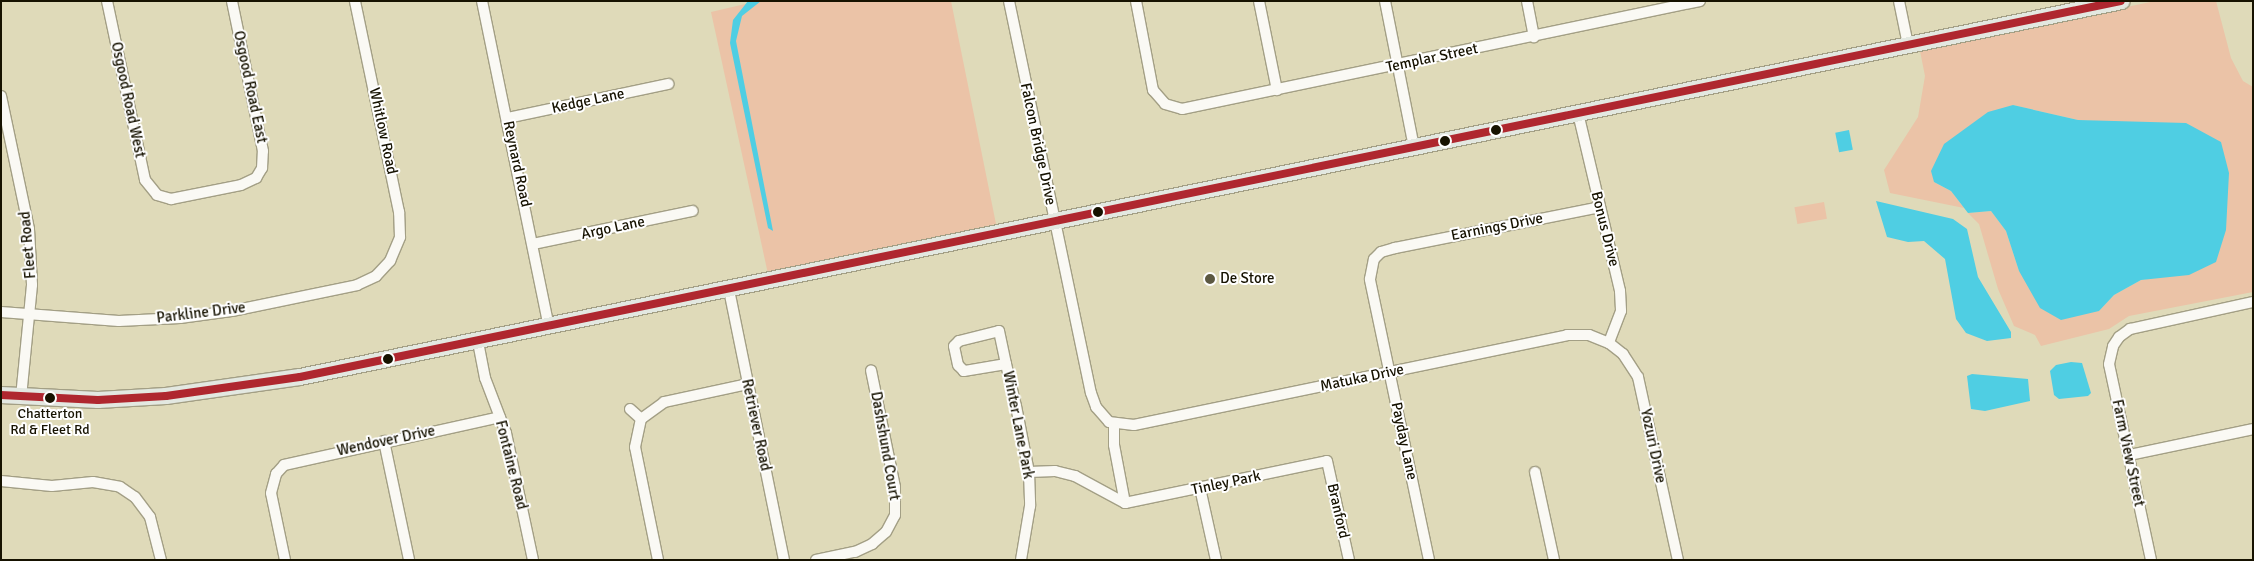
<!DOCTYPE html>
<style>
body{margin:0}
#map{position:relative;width:2254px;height:561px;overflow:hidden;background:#dfdab9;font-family:Signika,sans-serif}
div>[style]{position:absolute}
.green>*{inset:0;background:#ebc3a7;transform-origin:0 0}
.water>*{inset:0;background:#4fcee3;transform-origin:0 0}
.roads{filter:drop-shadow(1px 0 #a39f85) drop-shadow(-1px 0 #a39f85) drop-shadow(0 1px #a39f85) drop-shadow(0 -1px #a39f85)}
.street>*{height:10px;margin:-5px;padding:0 5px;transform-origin:5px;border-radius:5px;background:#faf9f4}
.primary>*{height:16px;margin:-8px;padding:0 8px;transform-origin:8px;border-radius:8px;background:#e3e8e1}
.bus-1>*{height:8px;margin:-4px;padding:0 4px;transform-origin:4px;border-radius:4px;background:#af272f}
.dots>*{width:14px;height:14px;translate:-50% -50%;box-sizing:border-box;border:2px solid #fff;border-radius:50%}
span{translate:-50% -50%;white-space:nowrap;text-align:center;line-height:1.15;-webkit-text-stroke:4px #fff;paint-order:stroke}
.bus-label{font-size:14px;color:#161200}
.street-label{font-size:15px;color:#161200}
.poi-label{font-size:15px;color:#161200}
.left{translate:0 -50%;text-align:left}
.frame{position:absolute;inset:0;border:2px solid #161200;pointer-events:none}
</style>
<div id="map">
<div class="green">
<i style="clip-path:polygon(758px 1px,951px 1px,996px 224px,768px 274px,711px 12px)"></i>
<i style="clip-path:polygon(2155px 1px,2216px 1px,2231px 58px,2243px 81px,2253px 87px,2253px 292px,2129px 316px,2109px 329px,2041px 346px,2035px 335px,2014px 326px,1998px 289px,1979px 224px,1968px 213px,1991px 211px,2006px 231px,2019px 271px,2099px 311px,2114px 295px,2141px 280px,2160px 277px,2128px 123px,2078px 120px,2013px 105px,1934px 182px,1951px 191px,1964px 208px,1890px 193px,1884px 170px,1918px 117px,1925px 76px,1920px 51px)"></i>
<i style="left:1824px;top:202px;width:17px;height:30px;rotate:80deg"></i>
</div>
<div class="water">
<i style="clip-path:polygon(748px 1px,761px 1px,742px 16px,736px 41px,773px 231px,768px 228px,730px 43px,733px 20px)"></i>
<i style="clip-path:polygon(2013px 105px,2078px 120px,2186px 123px,2221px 142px,2229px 173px,2226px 230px,2216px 262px,2189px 275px,2141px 280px,2114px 295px,2099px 311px,2061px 320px,2040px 308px,2019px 271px,2006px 231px,1991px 211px,1968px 213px,1951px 191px,1934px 182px,1931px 171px,1944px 144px,1988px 112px)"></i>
<i style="left:1849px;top:130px;width:20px;height:14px;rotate:79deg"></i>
<i style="clip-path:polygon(1876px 201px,1953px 219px,1967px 229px,1978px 277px,2011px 332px,2011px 338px,1987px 341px,1966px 333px,1956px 319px,1945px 259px,1924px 241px,1908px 242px,1887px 237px)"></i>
<i style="clip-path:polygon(2071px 362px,2082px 363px,2091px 393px,2088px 396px,2059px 399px,2054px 395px,2050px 371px,2056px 365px)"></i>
<i style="clip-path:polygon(1972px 374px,2028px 379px,2030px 401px,1985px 411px,1971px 409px,1967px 376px)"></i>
</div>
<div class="roads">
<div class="street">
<i style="left:107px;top:1px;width:183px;rotate:78deg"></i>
<i style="left:145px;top:180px;width:19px;rotate:51deg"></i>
<i style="left:157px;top:195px;width:15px;rotate:16deg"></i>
<i style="left:171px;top:199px;width:71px;rotate:-11.3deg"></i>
<i style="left:241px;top:185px;width:17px;rotate:-25deg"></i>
<i style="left:256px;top:178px;width:12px;rotate:-59deg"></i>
<i style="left:262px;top:168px;width:17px;rotate:-87deg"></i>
<i style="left:263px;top:151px;width:153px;rotate:-101.7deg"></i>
<i style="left:482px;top:1px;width:333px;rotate:78.4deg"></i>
<i style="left:1009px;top:1px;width:400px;rotate:78.2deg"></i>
<i style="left:1091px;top:393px;width:15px;rotate:70deg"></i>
<i style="left:1096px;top:407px;width:20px;rotate:49deg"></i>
<i style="left:1109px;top:422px;width:25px;rotate:7deg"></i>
<i style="left:1134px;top:425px;width:442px;rotate:-11.7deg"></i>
<i style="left:1567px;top:335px;width:22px"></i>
<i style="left:1589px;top:335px;width:22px;rotate:22deg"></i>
<i style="left:1609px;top:343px;width:18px;rotate:38deg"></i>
<i style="left:1623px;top:354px;width:27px;rotate:57deg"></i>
<i style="left:1638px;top:377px;width:187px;rotate:77.7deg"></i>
<i style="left:1136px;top:1px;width:91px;rotate:79.2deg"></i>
<i style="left:1153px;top:90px;width:18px;rotate:49deg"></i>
<i style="left:1165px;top:104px;width:18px;rotate:16deg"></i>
<i style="left:1182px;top:109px;width:529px;rotate:-11.78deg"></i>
<i style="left:1259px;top:1px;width:91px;rotate:78.6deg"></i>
<i style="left:1385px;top:1px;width:149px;rotate:78.8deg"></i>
<i style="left:1527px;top:1px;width:37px;rotate:79deg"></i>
<i style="left:1899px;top:1px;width:45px;rotate:78.4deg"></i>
<i style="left:1px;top:96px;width:136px;rotate:78.1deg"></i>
<i style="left:29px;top:229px;width:56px;rotate:86.9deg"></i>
<i style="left:32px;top:285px;width:113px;rotate:95.6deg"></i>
<i style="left:1578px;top:113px;width:183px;rotate:76.7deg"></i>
<i style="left:1620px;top:291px;width:20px;rotate:87deg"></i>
<i style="left:1621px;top:311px;width:34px;rotate:111deg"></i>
<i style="left:507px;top:118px;width:165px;rotate:-11.9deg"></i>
<i style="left:533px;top:244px;width:163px;rotate:-11.7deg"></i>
<i style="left:729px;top:290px;width:276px;rotate:78.5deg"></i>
<i style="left:1px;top:312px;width:118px;rotate:4.4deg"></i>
<i style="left:119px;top:321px;width:61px;rotate:-2.8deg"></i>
<i style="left:180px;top:318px;width:52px;rotate:-7.7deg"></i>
<i style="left:232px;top:311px;width:128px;rotate:-11.7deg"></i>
<i style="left:357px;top:285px;width:21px;rotate:-25deg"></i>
<i style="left:376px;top:276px;width:21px;rotate:-47deg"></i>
<i style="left:390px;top:261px;width:26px;rotate:-67deg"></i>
<i style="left:400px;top:237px;width:25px;rotate:-92deg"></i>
<i style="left:399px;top:212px;width:216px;rotate:-101.8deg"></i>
<i style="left:478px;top:342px;width:37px;rotate:79deg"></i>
<i style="left:485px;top:378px;width:59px;rotate:69.1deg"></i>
<i style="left:506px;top:433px;width:130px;rotate:78deg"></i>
<i style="left:1006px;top:364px;width:43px;rotate:170.5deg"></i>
<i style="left:964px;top:371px;width:8px;rotate:-135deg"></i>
<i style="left:958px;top:365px;width:19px;rotate:-102deg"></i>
<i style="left:954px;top:346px;width:7px;rotate:-45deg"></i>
<i style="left:959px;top:341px;width:41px;rotate:-14deg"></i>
<i style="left:999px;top:331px;width:34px;rotate:78deg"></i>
<i style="left:1006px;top:364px;width:43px;rotate:76.6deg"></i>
<i style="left:1016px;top:406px;width:67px;rotate:78.9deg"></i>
<i style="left:1029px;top:472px;width:34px;rotate:88deg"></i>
<i style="left:1030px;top:506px;width:55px;rotate:99.5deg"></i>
<i style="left:630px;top:409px;width:15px;rotate:42deg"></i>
<i style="left:1114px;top:425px;width:20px;rotate:90deg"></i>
<i style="left:1114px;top:445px;width:59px;rotate:79.3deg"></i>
<i style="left:384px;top:441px;width:122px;rotate:78.1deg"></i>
<i style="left:2129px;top:455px;width:127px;rotate:-11.8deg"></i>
<i style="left:1029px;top:472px;width:26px;rotate:-2deg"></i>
<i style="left:1055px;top:471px;width:21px;rotate:14deg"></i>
<i style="left:1075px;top:476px;width:57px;rotate:28.4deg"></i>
<i style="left:1125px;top:503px;width:206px;rotate:-11.7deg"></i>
<i style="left:1327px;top:461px;width:101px;rotate:77.5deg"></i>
<i style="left:1535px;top:472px;width:90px;rotate:77.8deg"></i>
<i style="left:1px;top:481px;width:51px;rotate:5.6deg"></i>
<i style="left:52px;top:486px;width:41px;rotate:-5.6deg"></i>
<i style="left:93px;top:482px;width:27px;rotate:10deg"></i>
<i style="left:120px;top:487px;width:18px;rotate:34deg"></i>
<i style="left:135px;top:497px;width:25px;rotate:53deg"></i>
<i style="left:150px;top:517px;width:44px;rotate:75.7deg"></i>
<i style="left:1200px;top:488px;width:74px;rotate:77.5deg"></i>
<i style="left:285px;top:560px;width:68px;rotate:-101.8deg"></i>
<i style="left:271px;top:493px;width:20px;rotate:-75deg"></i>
<i style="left:276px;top:474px;width:12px;rotate:-48deg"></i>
<i style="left:284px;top:465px;width:221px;rotate:-12.5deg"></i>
<i style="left:658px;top:560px;width:115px;rotate:-101.5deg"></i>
<i style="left:635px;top:447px;width:29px;rotate:-78deg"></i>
<i style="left:641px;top:419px;width:29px;rotate:-36deg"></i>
<i style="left:664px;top:402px;width:86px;rotate:-12.1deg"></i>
<i style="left:816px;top:560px;width:40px;rotate:-12deg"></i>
<i style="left:855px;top:552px;width:19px;rotate:-25deg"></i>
<i style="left:872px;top:544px;width:18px;rotate:-41deg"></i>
<i style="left:886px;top:532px;width:19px;rotate:-62deg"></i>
<i style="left:895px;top:515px;width:28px;rotate:-90deg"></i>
<i style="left:895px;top:487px;width:119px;rotate:-101.6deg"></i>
<i style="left:1429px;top:560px;width:287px;rotate:-101.9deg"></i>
<i style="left:1370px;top:279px;width:20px;rotate:-79deg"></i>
<i style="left:1374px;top:259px;width:10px;rotate:-45deg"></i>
<i style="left:1381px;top:252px;width:15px;rotate:-16deg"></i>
<i style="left:1395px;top:248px;width:209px;rotate:-11.3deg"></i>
<i style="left:2151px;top:560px;width:200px;rotate:-102.1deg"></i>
<i style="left:2109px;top:364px;width:18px;rotate:-77deg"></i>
<i style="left:2113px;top:346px;width:11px;rotate:-56deg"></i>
<i style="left:2119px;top:337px;width:14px;rotate:-36deg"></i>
<i style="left:2130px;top:329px;width:126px;rotate:-12.4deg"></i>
</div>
<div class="primary">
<i style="left:1px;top:395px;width:97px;rotate:3deg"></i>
<i style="left:98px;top:400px;width:68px;rotate:-3.4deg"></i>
<i style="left:166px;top:396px;width:135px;rotate:-8.1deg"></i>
<i style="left:300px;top:377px;width:1860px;rotate:-11.66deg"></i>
</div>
</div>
<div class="bus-1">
<i style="left:1px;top:395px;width:97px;rotate:3deg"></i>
<i style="left:98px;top:400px;width:68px;rotate:-3.4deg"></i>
<i style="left:166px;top:396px;width:135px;rotate:-8.1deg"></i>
<i style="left:300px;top:377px;width:1859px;rotate:-11.67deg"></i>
</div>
<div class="dots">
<i style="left:1496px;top:130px;background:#161200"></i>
<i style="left:1445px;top:141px;background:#161200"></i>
<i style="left:1098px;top:212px;background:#161200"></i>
<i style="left:1210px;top:279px;background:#5c5841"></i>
<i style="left:388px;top:359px;background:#161200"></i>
<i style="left:50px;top:398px;background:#161200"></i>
</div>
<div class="bus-label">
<span style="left:50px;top:422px">Chatterton<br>Rd &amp; Fleet Rd</span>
</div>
<div class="street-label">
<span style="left:1432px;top:58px;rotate:-12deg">Templar Street</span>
<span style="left:250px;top:87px;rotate:78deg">Osgood Road East</span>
<span style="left:128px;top:100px;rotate:78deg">Osgood Road West</span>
<span style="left:588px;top:101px;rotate:-12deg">Kedge Lane</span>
<span style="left:383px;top:131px;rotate:78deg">Whitlow Road</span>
<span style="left:1038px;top:144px;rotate:78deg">Falcon Bridge Drive</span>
<span style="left:517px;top:164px;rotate:78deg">Reynard Road</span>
<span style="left:1497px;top:227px;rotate:-11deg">Earnings Drive</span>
<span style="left:613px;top:228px;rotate:-12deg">Argo Lane</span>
<span style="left:1605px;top:229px;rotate:76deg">Bonus Drive</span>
<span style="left:28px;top:245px;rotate:-95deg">Fleet Road</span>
<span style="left:201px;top:313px;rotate:-7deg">Parkline Drive</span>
<span style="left:1362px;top:378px;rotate:-12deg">Matuka Drive</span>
<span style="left:756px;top:425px;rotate:78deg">Retriever Road</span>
<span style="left:1018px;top:425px;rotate:79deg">Winter Lane Park</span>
<span style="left:386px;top:441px;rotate:-12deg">Wendover Drive</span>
<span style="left:1404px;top:441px;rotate:78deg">Payday Lane</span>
<span style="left:885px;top:446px;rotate:80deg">Dashshund Court</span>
<span style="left:1653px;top:446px;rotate:78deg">Yozuri Drive</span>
<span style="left:2128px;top:453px;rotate:78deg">Farm View Street</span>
<span style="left:511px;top:465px;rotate:76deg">Fontaine Road</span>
<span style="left:1226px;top:483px;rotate:-12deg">Tinley Park</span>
<span style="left:1338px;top:511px;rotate:77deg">Branford</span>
</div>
<div class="poi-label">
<span class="left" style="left:1220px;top:279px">De Store</span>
</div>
<div class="frame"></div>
</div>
